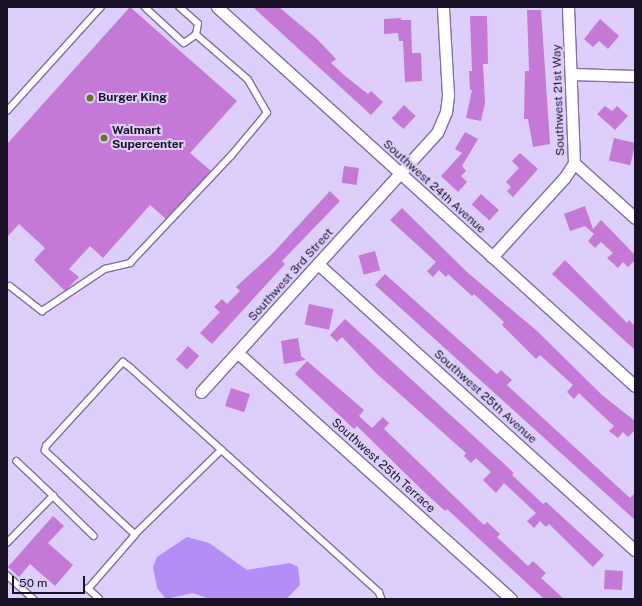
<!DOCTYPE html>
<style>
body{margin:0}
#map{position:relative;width:642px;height:606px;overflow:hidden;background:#ddcefc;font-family:"Public Sans",sans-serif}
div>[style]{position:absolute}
.water>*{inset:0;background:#b48df6}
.building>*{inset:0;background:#c379d5;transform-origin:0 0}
.roads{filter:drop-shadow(1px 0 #816fa2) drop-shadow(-1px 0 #816fa2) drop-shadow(0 1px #816fa2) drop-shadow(0 -1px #816fa2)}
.service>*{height:5.5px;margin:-2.75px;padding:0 2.75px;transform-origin:2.75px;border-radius:2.75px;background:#fff}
.minor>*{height:11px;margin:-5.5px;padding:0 5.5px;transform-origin:5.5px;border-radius:5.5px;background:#fff}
.dots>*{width:11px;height:11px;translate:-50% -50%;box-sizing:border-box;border:2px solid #ddcefc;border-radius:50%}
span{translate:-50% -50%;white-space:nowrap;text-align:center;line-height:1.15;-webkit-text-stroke:4px #ddcefc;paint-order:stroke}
.poi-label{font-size:12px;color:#191226;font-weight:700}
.left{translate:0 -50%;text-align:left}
.street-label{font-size:12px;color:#191226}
.frame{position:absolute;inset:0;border:8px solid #191226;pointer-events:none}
.scale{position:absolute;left:12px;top:576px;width:73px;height:18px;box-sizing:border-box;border:2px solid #191226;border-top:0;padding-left:5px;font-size:12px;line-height:14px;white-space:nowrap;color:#191226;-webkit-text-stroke:3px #ddcefc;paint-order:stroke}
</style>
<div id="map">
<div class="water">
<i style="clip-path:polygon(187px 537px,209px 543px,247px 570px,290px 563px,298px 567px,300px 585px,286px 599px,210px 599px,193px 593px,166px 599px,157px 588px,153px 567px,157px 557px)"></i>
</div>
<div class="building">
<i style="clip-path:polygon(130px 7px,237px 101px,190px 153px,211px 171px,166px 219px,150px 205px,103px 258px,90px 246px,69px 269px,79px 277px,65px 291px,34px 260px,45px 248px,19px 224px,7px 237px,7px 144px)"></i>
<i style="clip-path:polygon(253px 7px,279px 7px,317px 39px,336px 59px,331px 63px,345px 76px,368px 94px,371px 91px,383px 102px,371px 115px)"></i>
<i style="clip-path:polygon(527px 10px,541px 10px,550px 144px,533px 147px,528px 119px,524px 119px,525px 71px,529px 71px)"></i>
<i style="clip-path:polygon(470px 16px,487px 16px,488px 64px,483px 64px,485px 103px,481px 121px,466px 118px,472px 90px,470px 90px,469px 71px,472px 71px)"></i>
<i style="clip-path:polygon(402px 18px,400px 20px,411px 20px,412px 53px,421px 53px,422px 81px,405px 82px,403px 41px,399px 41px,398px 33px,384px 34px,384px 19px)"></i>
<i style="clip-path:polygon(600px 19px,619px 36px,608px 49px,599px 41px,593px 47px,584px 39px)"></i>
<i style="left:404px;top:105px;width:16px;height:18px;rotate:43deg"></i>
<i style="clip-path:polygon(605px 106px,612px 111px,617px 106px,628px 116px,615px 130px,597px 114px)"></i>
<i style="clip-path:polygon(465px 132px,478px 139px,462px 166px,466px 171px,461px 176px,467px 182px,458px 192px,441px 176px,462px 153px,455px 149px)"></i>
<i style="left:614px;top:138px;width:22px;height:23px;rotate:13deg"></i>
<i style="clip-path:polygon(520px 153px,538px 169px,513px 197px,507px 191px,511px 187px,506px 182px,519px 168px,512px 161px)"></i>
<i style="left:344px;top:166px;width:15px;height:17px;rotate:8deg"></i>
<i style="clip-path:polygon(330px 191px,340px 201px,282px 261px,285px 264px,212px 344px,200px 333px,220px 312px,214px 307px,222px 299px,227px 304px,240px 291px,236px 287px,273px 253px)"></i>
<i style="left:481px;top:194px;width:24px;height:14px;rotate:42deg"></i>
<i style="clip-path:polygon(585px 206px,593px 229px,601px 220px,635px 255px,635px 260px,628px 267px,623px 262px,618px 268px,607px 258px,613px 253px,601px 242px,595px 248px,588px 241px,594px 234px,585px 226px,570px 231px,564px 214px)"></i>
<i style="clip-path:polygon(402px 208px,468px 273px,537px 331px,602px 395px,635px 421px,635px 430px,628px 437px,623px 432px,618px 438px,609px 431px,614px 426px,585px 399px,579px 393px,574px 399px,567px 392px,573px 385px,540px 355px,536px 359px,502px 325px,504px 322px,474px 294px,472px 296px,448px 274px,446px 277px,439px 270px,433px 277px,427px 271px,436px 262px,390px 220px)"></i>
<i style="left:375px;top:251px;width:20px;height:17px;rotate:75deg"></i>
<i style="clip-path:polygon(565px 260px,627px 323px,629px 320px,635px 326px,635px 350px,552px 274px)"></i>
<i style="clip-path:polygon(385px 274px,497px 374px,501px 370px,512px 380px,507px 385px,630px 498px,635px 493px,635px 520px,375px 285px)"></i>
<i style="left:309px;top:304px;width:25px;height:21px;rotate:12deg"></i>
<i style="clip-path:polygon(345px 319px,514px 473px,512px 475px,543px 504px,546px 502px,604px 555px,593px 567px,549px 524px,546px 527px,540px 521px,534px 528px,527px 521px,536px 513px,504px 483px,496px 493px,483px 480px,491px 472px,476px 458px,471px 463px,464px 456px,466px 453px,376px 373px,342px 337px,337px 342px,330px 335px)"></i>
<i style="clip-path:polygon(298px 338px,301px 356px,306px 360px,284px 364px,281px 341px)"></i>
<i style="left:188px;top:346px;width:15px;height:18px;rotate:42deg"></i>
<i style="clip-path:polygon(307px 361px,364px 410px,359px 416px,372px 428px,383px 417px,389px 423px,384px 429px,484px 525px,487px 522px,500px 534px,497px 537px,528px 566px,533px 561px,546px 573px,541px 578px,564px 599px,544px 599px,447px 509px,445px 511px,421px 489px,357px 426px,354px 429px,295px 374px)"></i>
<i style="left:231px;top:388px;width:20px;height:19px;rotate:18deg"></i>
<i style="clip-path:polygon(53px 516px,64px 526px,48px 543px,73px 565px,55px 586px,30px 564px,19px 577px,8px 567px)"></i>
<i style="left:605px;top:570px;width:18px;height:19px;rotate:3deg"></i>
</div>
<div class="roads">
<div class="service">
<i style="left:145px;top:7px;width:53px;rotate:42.7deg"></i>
<i style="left:184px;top:43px;width:14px;rotate:-34deg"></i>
<i style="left:7px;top:111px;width:140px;rotate:-47.9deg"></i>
<i style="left:10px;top:286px;width:41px;rotate:38deg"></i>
<i style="left:42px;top:311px;width:76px;rotate:-33.7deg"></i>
<i style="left:105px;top:269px;width:26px;rotate:-13deg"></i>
<i style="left:130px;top:263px;width:147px;rotate:-46.7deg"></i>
<i style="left:231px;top:156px;width:56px;rotate:-50.1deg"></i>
<i style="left:267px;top:113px;width:38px;rotate:-120deg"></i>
<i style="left:248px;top:80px;width:69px;rotate:-139.1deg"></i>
<i style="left:196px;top:35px;width:11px;rotate:-80deg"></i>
<i style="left:198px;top:24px;width:25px;rotate:-138deg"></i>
<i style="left:222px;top:450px;width:122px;rotate:135.7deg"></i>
<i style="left:135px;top:535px;width:123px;rotate:-137deg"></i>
<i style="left:45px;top:451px;width:5px;rotate:-79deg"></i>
<i style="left:46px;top:446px;width:114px;rotate:-47.5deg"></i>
<i style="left:123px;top:362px;width:9px;rotate:36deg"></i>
<i style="left:130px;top:367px;width:336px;rotate:42.1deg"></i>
<i style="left:379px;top:592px;width:8px;rotate:67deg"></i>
<i style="left:53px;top:496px;width:57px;rotate:44.3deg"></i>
<i style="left:7px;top:543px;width:66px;rotate:-45.6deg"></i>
<i style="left:53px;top:496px;width:50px;rotate:-136.6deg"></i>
<i style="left:7px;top:575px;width:36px;rotate:42deg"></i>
<i style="left:99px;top:599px;width:15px;rotate:-138deg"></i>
<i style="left:88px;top:589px;width:72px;rotate:-49deg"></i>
</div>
<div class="minor">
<i style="left:217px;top:7px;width:564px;rotate:42.2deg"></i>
<i style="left:572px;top:74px;width:63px;rotate:1.8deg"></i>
<i style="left:574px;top:163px;width:82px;rotate:42deg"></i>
<i style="left:492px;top:257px;width:108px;rotate:-47.6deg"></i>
<i style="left:565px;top:177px;width:17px;rotate:-57deg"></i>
<i style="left:574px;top:163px;width:156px;rotate:-92.2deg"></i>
<i style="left:318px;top:264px;width:427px;rotate:42.1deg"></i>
<i style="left:238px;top:353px;width:367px;rotate:42deg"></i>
<i style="left:201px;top:392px;width:350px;rotate:-47.7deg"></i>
<i style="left:437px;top:133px;width:23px;rotate:-67deg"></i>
<i style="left:446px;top:112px;width:17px;rotate:-83deg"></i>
<i style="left:448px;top:95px;width:88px;rotate:-93.3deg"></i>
</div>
</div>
<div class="dots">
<i style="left:90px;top:98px;background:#677725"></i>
<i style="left:104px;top:138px;background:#677725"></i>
</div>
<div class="poi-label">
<span class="left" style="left:98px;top:98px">Burger King</span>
<span class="left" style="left:112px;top:138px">Walmart<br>Supercenter</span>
</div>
<div class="street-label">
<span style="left:559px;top:100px;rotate:-92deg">Southwest 21st Way</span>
<span style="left:434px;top:187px;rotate:42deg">Southwest 24th Avenue</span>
<span style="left:291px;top:275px;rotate:-48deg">Southwest 3rd Street</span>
<span style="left:485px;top:397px;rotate:42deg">Southwest 25th Avenue</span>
<span style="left:383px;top:466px;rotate:42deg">Southwest 25th Terrace</span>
</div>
<div class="frame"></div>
<div class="scale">50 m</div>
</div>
